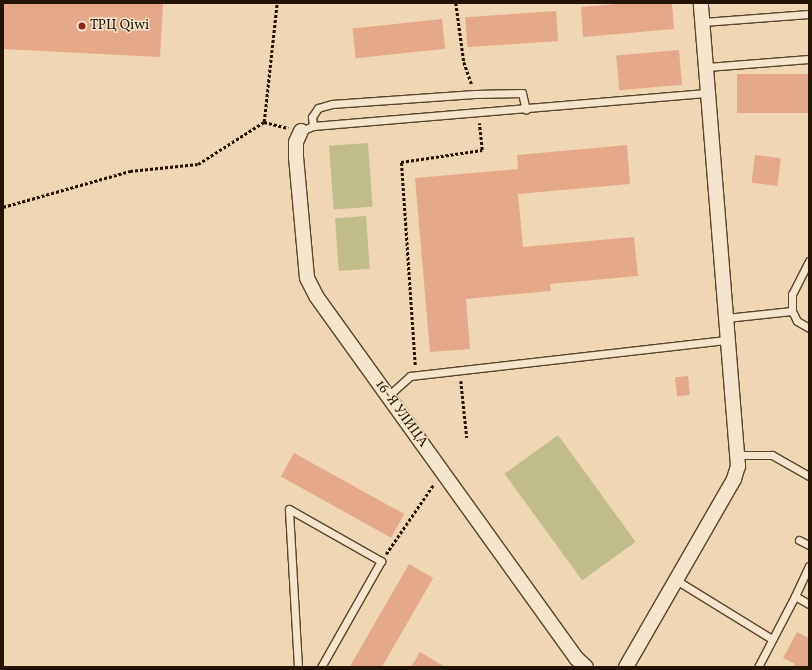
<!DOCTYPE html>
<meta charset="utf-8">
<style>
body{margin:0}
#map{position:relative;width:812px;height:670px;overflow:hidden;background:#f0d7b3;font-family:Vollkorn,serif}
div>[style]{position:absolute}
.green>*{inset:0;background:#c0bd89;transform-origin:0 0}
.building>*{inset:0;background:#e5a989;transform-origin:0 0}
.path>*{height:2.5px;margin-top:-1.25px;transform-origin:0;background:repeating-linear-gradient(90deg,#231403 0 3px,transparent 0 5px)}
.roads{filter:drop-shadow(1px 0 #56452f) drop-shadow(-1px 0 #56452f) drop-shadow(0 1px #56452f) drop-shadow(0 -1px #56452f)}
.lane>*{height:7px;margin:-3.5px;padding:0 3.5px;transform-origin:3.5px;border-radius:3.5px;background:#f5e5ce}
.street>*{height:14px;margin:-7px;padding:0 7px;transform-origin:7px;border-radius:7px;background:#f5e5ce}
.dots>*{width:11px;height:11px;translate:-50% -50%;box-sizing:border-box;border:2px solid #f5e5ce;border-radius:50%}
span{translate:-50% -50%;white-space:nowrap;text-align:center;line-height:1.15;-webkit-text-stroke:3px #f5e5ce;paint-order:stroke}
.poi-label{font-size:14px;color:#231403}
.left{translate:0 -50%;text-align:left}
.street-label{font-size:14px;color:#231403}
.frame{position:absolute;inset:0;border:4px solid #231403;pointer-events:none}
</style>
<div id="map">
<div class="green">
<i style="left:368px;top:143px;width:64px;height:39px;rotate:86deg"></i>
<i style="left:366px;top:216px;width:53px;height:31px;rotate:86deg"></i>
<i style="left:558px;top:435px;width:132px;height:66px;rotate:54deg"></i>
</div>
<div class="building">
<i style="clip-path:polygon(3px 3px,163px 3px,160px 57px,3px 49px)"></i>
<i style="clip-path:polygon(628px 3px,672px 3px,674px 29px,583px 37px,581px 7px)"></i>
<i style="left:556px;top:11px;width:30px;height:91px;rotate:86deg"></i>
<i style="left:442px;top:19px;width:30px;height:90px;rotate:84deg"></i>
<i style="left:679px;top:50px;width:35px;height:63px;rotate:85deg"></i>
<i style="left:809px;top:74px;width:39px;height:72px;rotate:90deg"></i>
<i style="clip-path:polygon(627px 145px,630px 184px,518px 194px,523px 247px,634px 237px,638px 276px,550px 284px,551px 291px,466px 299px,470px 349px,430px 352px,415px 178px,518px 169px,517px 155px)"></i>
<i style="left:755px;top:155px;width:26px;height:28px;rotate:7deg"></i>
<i style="left:688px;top:376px;width:19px;height:13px;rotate:84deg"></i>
<i style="left:294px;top:453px;width:126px;height:27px;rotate:29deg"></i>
<i style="left:409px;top:564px;width:28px;height:118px;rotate:30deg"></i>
<i style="clip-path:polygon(797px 632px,809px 638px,809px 667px,793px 667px,795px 664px,783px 658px)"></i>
<i style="clip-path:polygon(420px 652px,445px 667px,411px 667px)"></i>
</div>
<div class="path">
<i style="left:456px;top:3px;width:60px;rotate:82.3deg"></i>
<i style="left:464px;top:62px;width:24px;rotate:71deg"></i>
<i style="left:264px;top:122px;width:120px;rotate:-83.8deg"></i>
<i style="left:3px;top:207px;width:132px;rotate:-15.8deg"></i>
<i style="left:130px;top:171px;width:68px;rotate:-5.9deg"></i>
<i style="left:198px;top:164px;width:78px;rotate:-32.5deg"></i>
<i style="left:264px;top:122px;width:25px;rotate:14deg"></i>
<i style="left:415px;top:365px;width:203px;rotate:-93.9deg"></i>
<i style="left:401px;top:162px;width:82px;rotate:-8.4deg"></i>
<i style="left:482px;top:150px;width:27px;rotate:-96deg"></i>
<i style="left:461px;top:381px;width:57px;rotate:84deg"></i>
<i style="left:386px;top:554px;width:85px;rotate:-55.6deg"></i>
</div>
<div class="roads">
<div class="lane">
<i style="left:703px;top:22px;width:106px;rotate:-4.3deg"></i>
<i style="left:707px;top:67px;width:102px;rotate:-4.5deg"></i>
<i style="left:313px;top:126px;width:9px;rotate:-96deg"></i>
<i style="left:312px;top:117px;width:11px;rotate:-56deg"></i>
<i style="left:318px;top:108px;width:15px;rotate:-16deg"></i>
<i style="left:332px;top:104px;width:143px;rotate:-4deg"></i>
<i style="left:475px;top:94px;width:47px;rotate:-1.2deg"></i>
<i style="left:522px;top:93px;width:17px;rotate:77deg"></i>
<i style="left:301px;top:131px;width:13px;rotate:-23deg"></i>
<i style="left:313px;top:126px;width:397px;rotate:-4.8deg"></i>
<i style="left:809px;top:261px;width:37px;rotate:117deg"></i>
<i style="left:792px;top:294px;width:17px;rotate:90deg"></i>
<i style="left:792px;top:311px;width:11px;rotate:63deg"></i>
<i style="left:797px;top:321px;width:14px;rotate:30deg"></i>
<i style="left:726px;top:318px;width:66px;rotate:-6.1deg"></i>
<i style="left:388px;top:396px;width:30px;rotate:-42deg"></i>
<i style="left:410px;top:376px;width:320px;rotate:-6.5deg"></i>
<i style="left:737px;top:455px;width:35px"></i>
<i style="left:772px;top:455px;width:43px;rotate:29.6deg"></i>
<i style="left:799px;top:540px;width:11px;rotate:27deg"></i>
<i style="left:676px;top:580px;width:113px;rotate:31.6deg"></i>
<i style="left:795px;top:596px;width:33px;rotate:-65deg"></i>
<i style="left:298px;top:667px;width:158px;rotate:-93.3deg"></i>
<i style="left:289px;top:509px;width:106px;rotate:29.5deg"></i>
<i style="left:381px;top:561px;width:122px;rotate:119.5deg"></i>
<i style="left:758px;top:667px;width:80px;rotate:-62.5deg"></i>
<i style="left:795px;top:596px;width:16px;rotate:30deg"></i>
</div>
<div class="street">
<i style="left:301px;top:131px;width:12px;rotate:114deg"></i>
<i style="left:296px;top:142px;width:15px;rotate:90deg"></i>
<i style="left:296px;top:157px;width:121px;rotate:84.8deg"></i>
<i style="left:307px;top:278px;width:20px;rotate:63deg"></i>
<i style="left:316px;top:296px;width:446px;rotate:54.3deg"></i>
<i style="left:576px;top:658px;width:13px;rotate:42deg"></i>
<i style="left:626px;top:667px;width:217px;rotate:-60.1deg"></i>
<i style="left:734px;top:479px;width:14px;rotate:-73deg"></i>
<i style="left:738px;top:466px;width:464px;rotate:-94.6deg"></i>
</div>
</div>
<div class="dots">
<i style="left:82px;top:26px;background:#8f2418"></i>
</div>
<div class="poi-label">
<span class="left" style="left:90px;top:26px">ТРЦ Qiwi</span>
</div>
<div class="street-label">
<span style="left:401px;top:414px;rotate:54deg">16-Я УЛИЦА</span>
</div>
<div class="frame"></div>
</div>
